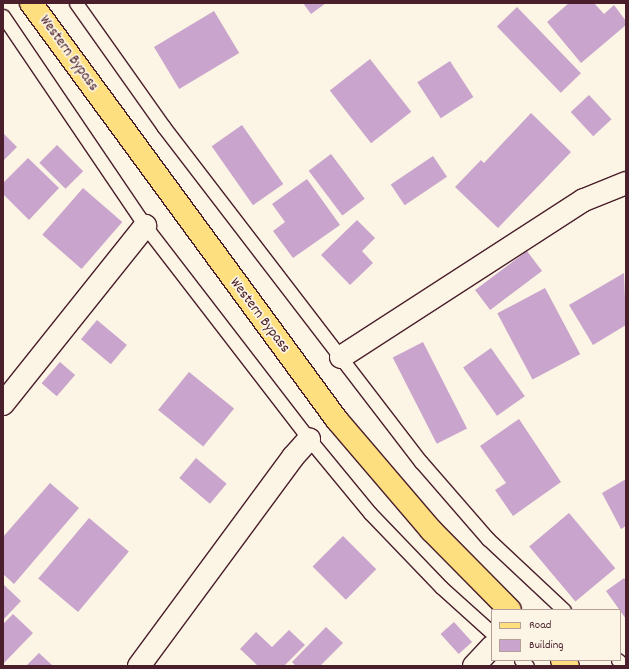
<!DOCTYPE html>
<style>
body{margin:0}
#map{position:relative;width:629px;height:669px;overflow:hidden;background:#fcf5e5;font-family:Dekko,sans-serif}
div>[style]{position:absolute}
.building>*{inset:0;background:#c9a4cc;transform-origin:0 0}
.roads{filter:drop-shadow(1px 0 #4a1f2b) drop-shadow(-1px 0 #4a1f2b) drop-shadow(0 1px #4a1f2b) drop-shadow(0 -1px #4a1f2b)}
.service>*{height:13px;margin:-6.5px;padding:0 6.5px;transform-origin:6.5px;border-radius:6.5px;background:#fcf5e5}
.minor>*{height:22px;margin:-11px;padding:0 11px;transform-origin:11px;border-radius:11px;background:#fcf5e5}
.primary>*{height:22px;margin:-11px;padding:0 11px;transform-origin:11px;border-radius:11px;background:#fedf80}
span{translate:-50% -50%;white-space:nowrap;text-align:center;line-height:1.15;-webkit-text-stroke:3.5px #fcf5e5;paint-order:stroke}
.street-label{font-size:15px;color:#4a1f2b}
.frame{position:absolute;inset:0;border:4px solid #4a1f2b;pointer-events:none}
.legend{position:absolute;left:491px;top:609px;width:130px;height:52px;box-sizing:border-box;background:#fcf5e5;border:1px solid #b59f9b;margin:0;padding:5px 7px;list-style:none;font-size:12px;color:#4a1f2b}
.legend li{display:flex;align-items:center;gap:8px;height:20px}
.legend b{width:20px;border:1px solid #b59f9b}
</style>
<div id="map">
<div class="building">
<i style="clip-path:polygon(303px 3px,326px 3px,311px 14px)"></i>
<i style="clip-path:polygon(569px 3px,594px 3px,604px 14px,614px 5px,626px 21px,626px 25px,581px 63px,547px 22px)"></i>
<i style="left:517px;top:7px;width:92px;height:28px;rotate:46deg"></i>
<i style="left:214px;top:11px;width:49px;height:70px;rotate:59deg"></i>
<i style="left:370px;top:59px;width:67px;height:51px;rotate:52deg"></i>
<i style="left:450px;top:61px;width:43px;height:39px;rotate:57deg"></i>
<i style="left:589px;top:95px;width:33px;height:25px;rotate:47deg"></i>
<i style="clip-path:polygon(531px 113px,571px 152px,498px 228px,455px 187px,481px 160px,484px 163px)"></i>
<i style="left:242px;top:125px;width:72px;height:37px;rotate:55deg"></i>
<i style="clip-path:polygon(3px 133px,17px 147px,3px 161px)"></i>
<i style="left:57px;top:145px;width:37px;height:25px;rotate:45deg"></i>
<i style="left:331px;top:154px;width:56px;height:28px;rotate:53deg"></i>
<i style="left:433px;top:156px;width:25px;height:51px;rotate:56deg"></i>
<i style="clip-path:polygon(28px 158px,59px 188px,29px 220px,3px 194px,3px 183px)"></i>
<i style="clip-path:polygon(307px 179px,340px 225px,293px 258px,273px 231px,285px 222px,272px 204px)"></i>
<i style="left:83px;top:188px;width:52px;height:62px;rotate:41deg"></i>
<i style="clip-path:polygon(357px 220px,375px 238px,362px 251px,373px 263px,350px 285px,321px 255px)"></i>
<i style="left:527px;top:251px;width:25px;height:65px;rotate:53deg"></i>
<i style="clip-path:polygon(624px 273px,626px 325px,593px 345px,569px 305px)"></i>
<i style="left:545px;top:288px;width:75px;height:54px;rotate:62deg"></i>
<i style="left:97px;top:320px;width:39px;height:25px;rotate:40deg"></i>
<i style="left:423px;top:342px;width:97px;height:34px;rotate:63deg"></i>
<i style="left:491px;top:348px;width:59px;height:34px;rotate:55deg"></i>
<i style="left:60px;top:362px;width:20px;height:28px;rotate:41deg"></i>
<i style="left:189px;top:372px;width:58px;height:49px;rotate:39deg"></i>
<i style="clip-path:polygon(519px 419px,561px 482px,513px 516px,495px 490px,506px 483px,480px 446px)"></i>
<i style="left:196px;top:458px;width:40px;height:26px;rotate:40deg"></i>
<i style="clip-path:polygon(626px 479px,626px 526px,621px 529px,602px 493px)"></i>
<i style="clip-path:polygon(50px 483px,79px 508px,14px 584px,3px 574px,3px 537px)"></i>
<i style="left:569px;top:513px;width:72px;height:52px;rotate:50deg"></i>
<i style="left:89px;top:518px;width:52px;height:79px;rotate:40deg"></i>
<i style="left:343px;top:536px;width:47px;height:43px;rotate:45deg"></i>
<i style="clip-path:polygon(624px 578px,626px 581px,626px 619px,606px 591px)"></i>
<i style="clip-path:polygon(3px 584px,21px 601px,3px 620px)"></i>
<i style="clip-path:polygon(13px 614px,33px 633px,3px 664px,3px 624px)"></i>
<i style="left:454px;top:622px;width:27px;height:18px;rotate:48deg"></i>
<i style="clip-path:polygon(326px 627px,343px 643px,320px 666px,296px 666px,292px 662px)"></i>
<i style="clip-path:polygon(289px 630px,305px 645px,284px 666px,258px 666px,240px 649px,256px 632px,272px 647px)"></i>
<i style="clip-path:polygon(39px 653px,53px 666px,26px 666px)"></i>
</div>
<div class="roads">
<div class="service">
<i style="left:76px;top:3px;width:151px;rotate:54.7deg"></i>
<i style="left:163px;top:126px;width:424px;rotate:52.5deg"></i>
<i style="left:421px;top:462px;width:102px;rotate:49deg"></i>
<i style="left:488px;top:539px;width:104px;rotate:43.1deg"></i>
<i style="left:3px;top:16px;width:254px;rotate:55.9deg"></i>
<i style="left:145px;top:226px;width:269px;rotate:52.4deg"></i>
<i style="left:309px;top:439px;width:96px;rotate:50.5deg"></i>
<i style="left:370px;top:513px;width:103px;rotate:46.2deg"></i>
<i style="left:441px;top:587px;width:69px;rotate:42deg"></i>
<i style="left:521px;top:660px;width:8px;rotate:45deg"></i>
<i style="left:618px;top:660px;width:8px;rotate:45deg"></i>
</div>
<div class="minor">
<i style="left:341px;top:357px;width:289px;rotate:-32.9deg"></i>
<i style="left:584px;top:200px;width:45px;rotate:-22deg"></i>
<i style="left:3px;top:404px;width:228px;rotate:-51.4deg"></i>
<i style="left:139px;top:666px;width:260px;rotate:-53.6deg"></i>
<i style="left:293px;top:457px;width:24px;rotate:-48deg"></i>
<i style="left:474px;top:666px;width:26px;rotate:-47deg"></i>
</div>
<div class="primary">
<i style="left:31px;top:3px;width:517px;rotate:53.73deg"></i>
<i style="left:337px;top:420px;width:145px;rotate:49.5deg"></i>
<i style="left:431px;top:530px;width:112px;rotate:45.4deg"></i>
<i style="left:562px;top:660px;width:8px;rotate:45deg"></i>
</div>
</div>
<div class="street-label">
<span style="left:68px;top:54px;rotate:54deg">Western Bypass</span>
<span style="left:259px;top:316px;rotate:53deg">Western Bypass</span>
</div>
<div class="frame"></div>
<ul class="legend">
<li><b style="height:5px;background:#fedf80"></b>Road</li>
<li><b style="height:11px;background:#c9a4cc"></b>Building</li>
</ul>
</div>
